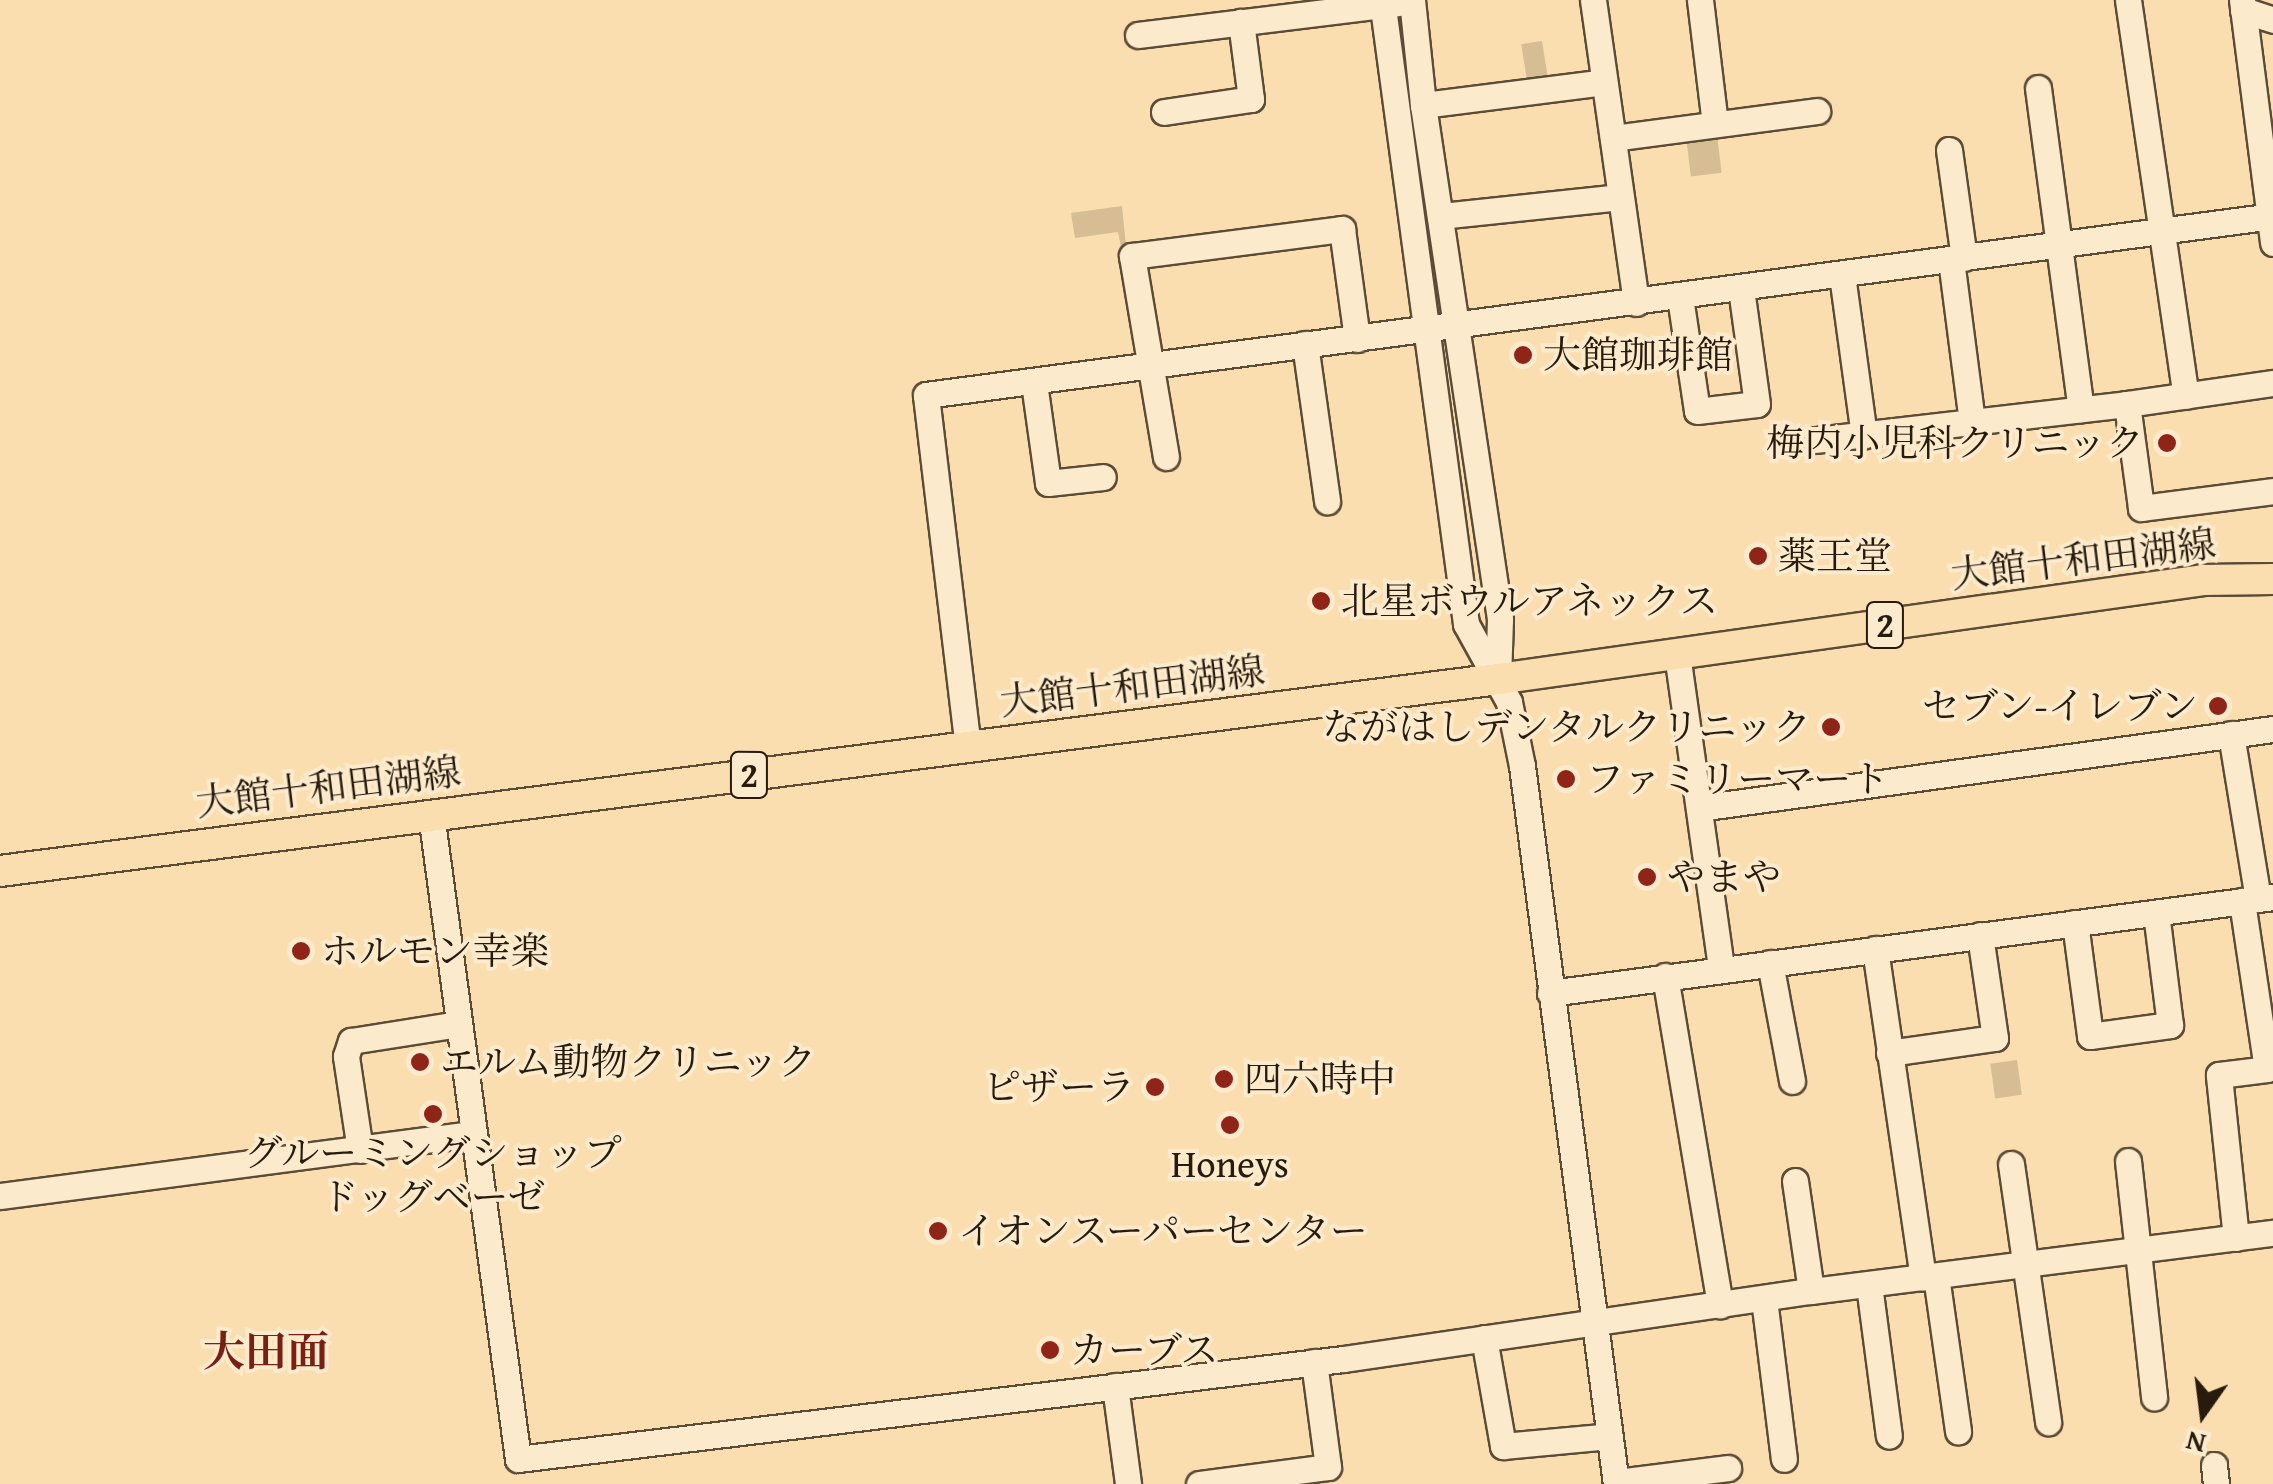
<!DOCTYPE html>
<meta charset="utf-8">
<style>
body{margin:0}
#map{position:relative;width:2273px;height:1484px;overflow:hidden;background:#fadeb0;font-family:"Gentium Book Plus","Noto Serif JP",serif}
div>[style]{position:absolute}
.green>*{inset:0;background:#d6bd94;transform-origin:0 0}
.roads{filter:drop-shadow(2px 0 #5c4c36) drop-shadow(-2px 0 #5c4c36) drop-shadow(0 2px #5c4c36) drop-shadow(0 -2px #5c4c36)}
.minor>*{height:25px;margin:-12.5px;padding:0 12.5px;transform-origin:12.5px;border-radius:12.5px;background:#fceacc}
.major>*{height:30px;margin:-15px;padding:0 15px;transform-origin:15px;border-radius:15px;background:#fadeb0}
.dots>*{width:28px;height:28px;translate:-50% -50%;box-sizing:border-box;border:5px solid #fceacc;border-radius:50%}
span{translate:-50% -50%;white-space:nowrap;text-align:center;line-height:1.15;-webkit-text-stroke:8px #fceacc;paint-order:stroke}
.shield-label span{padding:2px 8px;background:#fceacc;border:2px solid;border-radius:8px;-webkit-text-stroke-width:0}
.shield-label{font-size:35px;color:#271b0e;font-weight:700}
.poi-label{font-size:38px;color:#271b0e}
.left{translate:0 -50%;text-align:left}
.right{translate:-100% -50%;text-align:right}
.street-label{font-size:38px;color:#271b0e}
.quarter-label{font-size:42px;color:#7a1f14;font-weight:700}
.north{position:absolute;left:2153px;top:1364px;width:100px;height:100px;-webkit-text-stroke:8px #fceacc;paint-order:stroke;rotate:194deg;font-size:28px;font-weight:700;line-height:40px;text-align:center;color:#271b0e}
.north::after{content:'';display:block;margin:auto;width:35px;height:45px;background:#271b0e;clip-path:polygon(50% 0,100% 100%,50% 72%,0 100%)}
</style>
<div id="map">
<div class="green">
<i style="left:1542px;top:41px;width:40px;height:21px;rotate:81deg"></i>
<i style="left:1717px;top:135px;width:38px;height:31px;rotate:83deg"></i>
<i style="clip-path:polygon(1122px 206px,1126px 246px,1121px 247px,1118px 232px,1075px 238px,1071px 213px)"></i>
<i style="left:2017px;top:1060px;width:35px;height:27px;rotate:82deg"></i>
</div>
<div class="roads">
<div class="minor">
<i style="left:1382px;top:0;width:630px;rotate:82.33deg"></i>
<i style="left:1466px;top:624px;width:89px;rotate:61.1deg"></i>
<i style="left:1509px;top:702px;width:65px;rotate:78.5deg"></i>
<i style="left:1522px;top:766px;width:724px;rotate:82.54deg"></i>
<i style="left:1412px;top:0;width:106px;rotate:84deg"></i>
<i style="left:1423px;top:105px;width:520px;rotate:81.48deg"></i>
<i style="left:1500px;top:619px;width:60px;rotate:91.9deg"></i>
<i style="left:1593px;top:0;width:306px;rotate:81.9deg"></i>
<i style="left:1700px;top:0;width:125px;rotate:83.1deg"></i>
<i style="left:2128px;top:0;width:400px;rotate:81.7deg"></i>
<i style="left:2242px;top:0;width:245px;rotate:82.7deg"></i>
<i style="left:2243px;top:10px;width:32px;rotate:18deg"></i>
<i style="left:1138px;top:35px;width:262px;rotate:-7deg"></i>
<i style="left:2038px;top:88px;width:324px;rotate:82.4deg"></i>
<i style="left:1423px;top:105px;width:182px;rotate:-7.2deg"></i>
<i style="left:1164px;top:112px;width:88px;rotate:-8.5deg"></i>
<i style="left:1251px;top:99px;width:78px;rotate:-97.4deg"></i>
<i style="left:1613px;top:138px;width:206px;rotate:-7.5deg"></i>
<i style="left:1949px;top:150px;width:109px;rotate:82.1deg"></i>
<i style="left:1440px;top:216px;width:181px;rotate:-6deg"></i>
<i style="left:1951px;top:260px;width:163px;rotate:82.6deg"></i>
<i style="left:1842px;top:275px;width:162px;rotate:82.2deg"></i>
<i style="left:1680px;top:297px;width:115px;rotate:81.5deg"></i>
<i style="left:1697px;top:411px;width:60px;rotate:-6.7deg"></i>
<i style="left:1757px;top:404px;width:116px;rotate:-97.9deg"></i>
<i style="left:1305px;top:344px;width:159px;rotate:82deg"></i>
<i style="left:1034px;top:383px;width:101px;rotate:82deg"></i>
<i style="left:1048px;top:483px;width:55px;rotate:-6.2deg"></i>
<i style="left:2273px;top:383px;width:148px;rotate:171.8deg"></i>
<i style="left:2127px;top:404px;width:105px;rotate:82.3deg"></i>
<i style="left:2141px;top:508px;width:133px;rotate:-7.3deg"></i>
<i style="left:1816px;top:440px;width:313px;rotate:-6.6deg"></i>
<i style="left:1166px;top:457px;width:204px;rotate:-99.6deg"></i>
<i style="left:1132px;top:256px;width:212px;rotate:-7.3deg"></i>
<i style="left:1342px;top:229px;width:111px;rotate:82.2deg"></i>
<i style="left:1677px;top:654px;width:318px;rotate:82deg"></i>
<i style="left:2231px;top:734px;width:167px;rotate:80.7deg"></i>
<i style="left:968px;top:748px;width:355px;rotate:-96.8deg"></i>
<i style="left:926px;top:395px;width:1359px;rotate:-7.57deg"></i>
<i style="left:1699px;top:808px;width:579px;rotate:-7.84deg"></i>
<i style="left:431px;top:814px;width:651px;rotate:82.32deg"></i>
<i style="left:518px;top:1459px;width:831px;rotate:-6.91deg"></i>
<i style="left:1343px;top:1359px;width:473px;rotate:-8.3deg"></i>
<i style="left:1811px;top:1291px;width:466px;rotate:-7.2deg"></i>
<i style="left:2075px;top:923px;width:114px;rotate:82.4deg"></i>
<i style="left:2090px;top:1036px;width:81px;rotate:-7.8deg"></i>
<i style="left:2170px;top:1025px;width:113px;rotate:-97.1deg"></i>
<i style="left:1875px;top:949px;width:332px;rotate:81.7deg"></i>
<i style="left:1770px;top:963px;width:120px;rotate:79.4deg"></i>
<i style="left:1665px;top:976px;width:334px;rotate:80.5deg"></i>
<i style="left:1550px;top:993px;width:729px;rotate:-7.56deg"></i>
<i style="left:1889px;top:1053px;width:107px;rotate:-8.1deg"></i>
<i style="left:1995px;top:1038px;width:104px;rotate:-98.3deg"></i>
<i style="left:360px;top:1150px;width:95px;rotate:-98.5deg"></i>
<i style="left:346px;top:1056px;width:16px;rotate:-72deg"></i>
<i style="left:351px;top:1041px;width:108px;rotate:-9deg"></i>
<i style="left:2128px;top:1161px;width:238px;rotate:83.7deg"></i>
<i style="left:2011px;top:1164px;width:261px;rotate:81.8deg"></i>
<i style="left:1795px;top:1181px;width:111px;rotate:81.7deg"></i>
<i style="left:0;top:1196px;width:477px;rotate:-7.5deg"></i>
<i style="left:2236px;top:1238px;width:164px;rotate:-96deg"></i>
<i style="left:2219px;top:1075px;width:48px;rotate:-7.1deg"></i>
<i style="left:2267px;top:1069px;width:170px;rotate:-98.5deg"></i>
<i style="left:1936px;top:1276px;width:157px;rotate:81.9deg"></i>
<i style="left:1869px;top:1285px;width:152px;rotate:82.5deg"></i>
<i style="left:1764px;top:1299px;width:161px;rotate:82.9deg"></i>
<i style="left:1484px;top:1338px;width:110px;rotate:80deg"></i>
<i style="left:1503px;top:1446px;width:107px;rotate:-5.3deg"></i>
<i style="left:1115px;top:1386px;width:99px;rotate:82.4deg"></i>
<i style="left:2214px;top:1465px;width:19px;rotate:84deg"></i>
<i style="left:1616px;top:1482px;width:113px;rotate:-7.1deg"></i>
<i style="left:1199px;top:1484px;width:130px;rotate:-7.5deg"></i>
<i style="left:1328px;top:1467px;width:106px;rotate:-97.6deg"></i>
</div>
<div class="major">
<i style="left:0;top:871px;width:1510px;rotate:-7.3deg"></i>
<i style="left:1498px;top:679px;width:712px;rotate:-7.99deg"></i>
<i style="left:2203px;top:580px;width:70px;rotate:-0.8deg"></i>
</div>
</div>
<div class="dots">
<i style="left:1523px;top:355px;background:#8f2418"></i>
<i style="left:2167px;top:443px;background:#8f2418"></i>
<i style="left:1758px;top:556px;background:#8f2418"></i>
<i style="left:1321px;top:601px;background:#8f2418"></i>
<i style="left:2218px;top:706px;background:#8f2418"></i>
<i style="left:1831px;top:727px;background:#8f2418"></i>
<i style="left:1566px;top:779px;background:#8f2418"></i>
<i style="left:1647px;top:877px;background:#8f2418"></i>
<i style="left:301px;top:951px;background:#8f2418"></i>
<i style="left:420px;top:1062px;background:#8f2418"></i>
<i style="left:1224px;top:1079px;background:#8f2418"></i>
<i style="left:1155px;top:1087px;background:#8f2418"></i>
<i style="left:433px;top:1114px;background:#8f2418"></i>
<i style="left:1230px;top:1125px;background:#8f2418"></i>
<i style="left:938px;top:1231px;background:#8f2418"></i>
<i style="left:1050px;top:1350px;background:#8f2418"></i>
</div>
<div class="shield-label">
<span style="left:1885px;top:625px">2</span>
<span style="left:749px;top:775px">2</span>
</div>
<div class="poi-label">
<span class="left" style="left:1543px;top:355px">大館珈琲館</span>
<span class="right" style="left:2144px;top:443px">梅内小児科クリニック</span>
<span class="left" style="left:1778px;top:556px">薬王堂</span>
<span class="left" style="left:1341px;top:601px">北星ボウルアネックス</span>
<span class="right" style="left:2198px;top:706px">セブン-イレブン</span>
<span class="right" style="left:1811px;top:727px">ながはしデンタルクリニック</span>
<span class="left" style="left:1586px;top:779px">ファミリーマート</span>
<span class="left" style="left:1667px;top:877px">やまや</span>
<span class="left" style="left:321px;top:951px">ホルモン幸楽</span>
<span class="left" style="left:440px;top:1062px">エルム動物クリニック</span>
<span class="left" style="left:1244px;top:1079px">四六時中</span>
<span class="right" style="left:1135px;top:1087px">ピザーラ</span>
<span style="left:433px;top:1175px">グルーミングショップ<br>ドッグベーゼ</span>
<span style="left:1230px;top:1164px">Honeys</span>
<span class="left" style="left:958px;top:1231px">イオンスーパーセンター</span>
<span class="left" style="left:1070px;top:1350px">カーブス</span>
</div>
<div class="street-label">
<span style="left:2083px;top:559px;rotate:-7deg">大館十和田湖線</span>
<span style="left:1132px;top:686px;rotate:-7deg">大館十和田湖線</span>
<span style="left:328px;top:787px;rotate:-7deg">大館十和田湖線</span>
</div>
<div class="quarter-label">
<span style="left:266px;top:1351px">大田面</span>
</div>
<div class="north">N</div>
</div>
